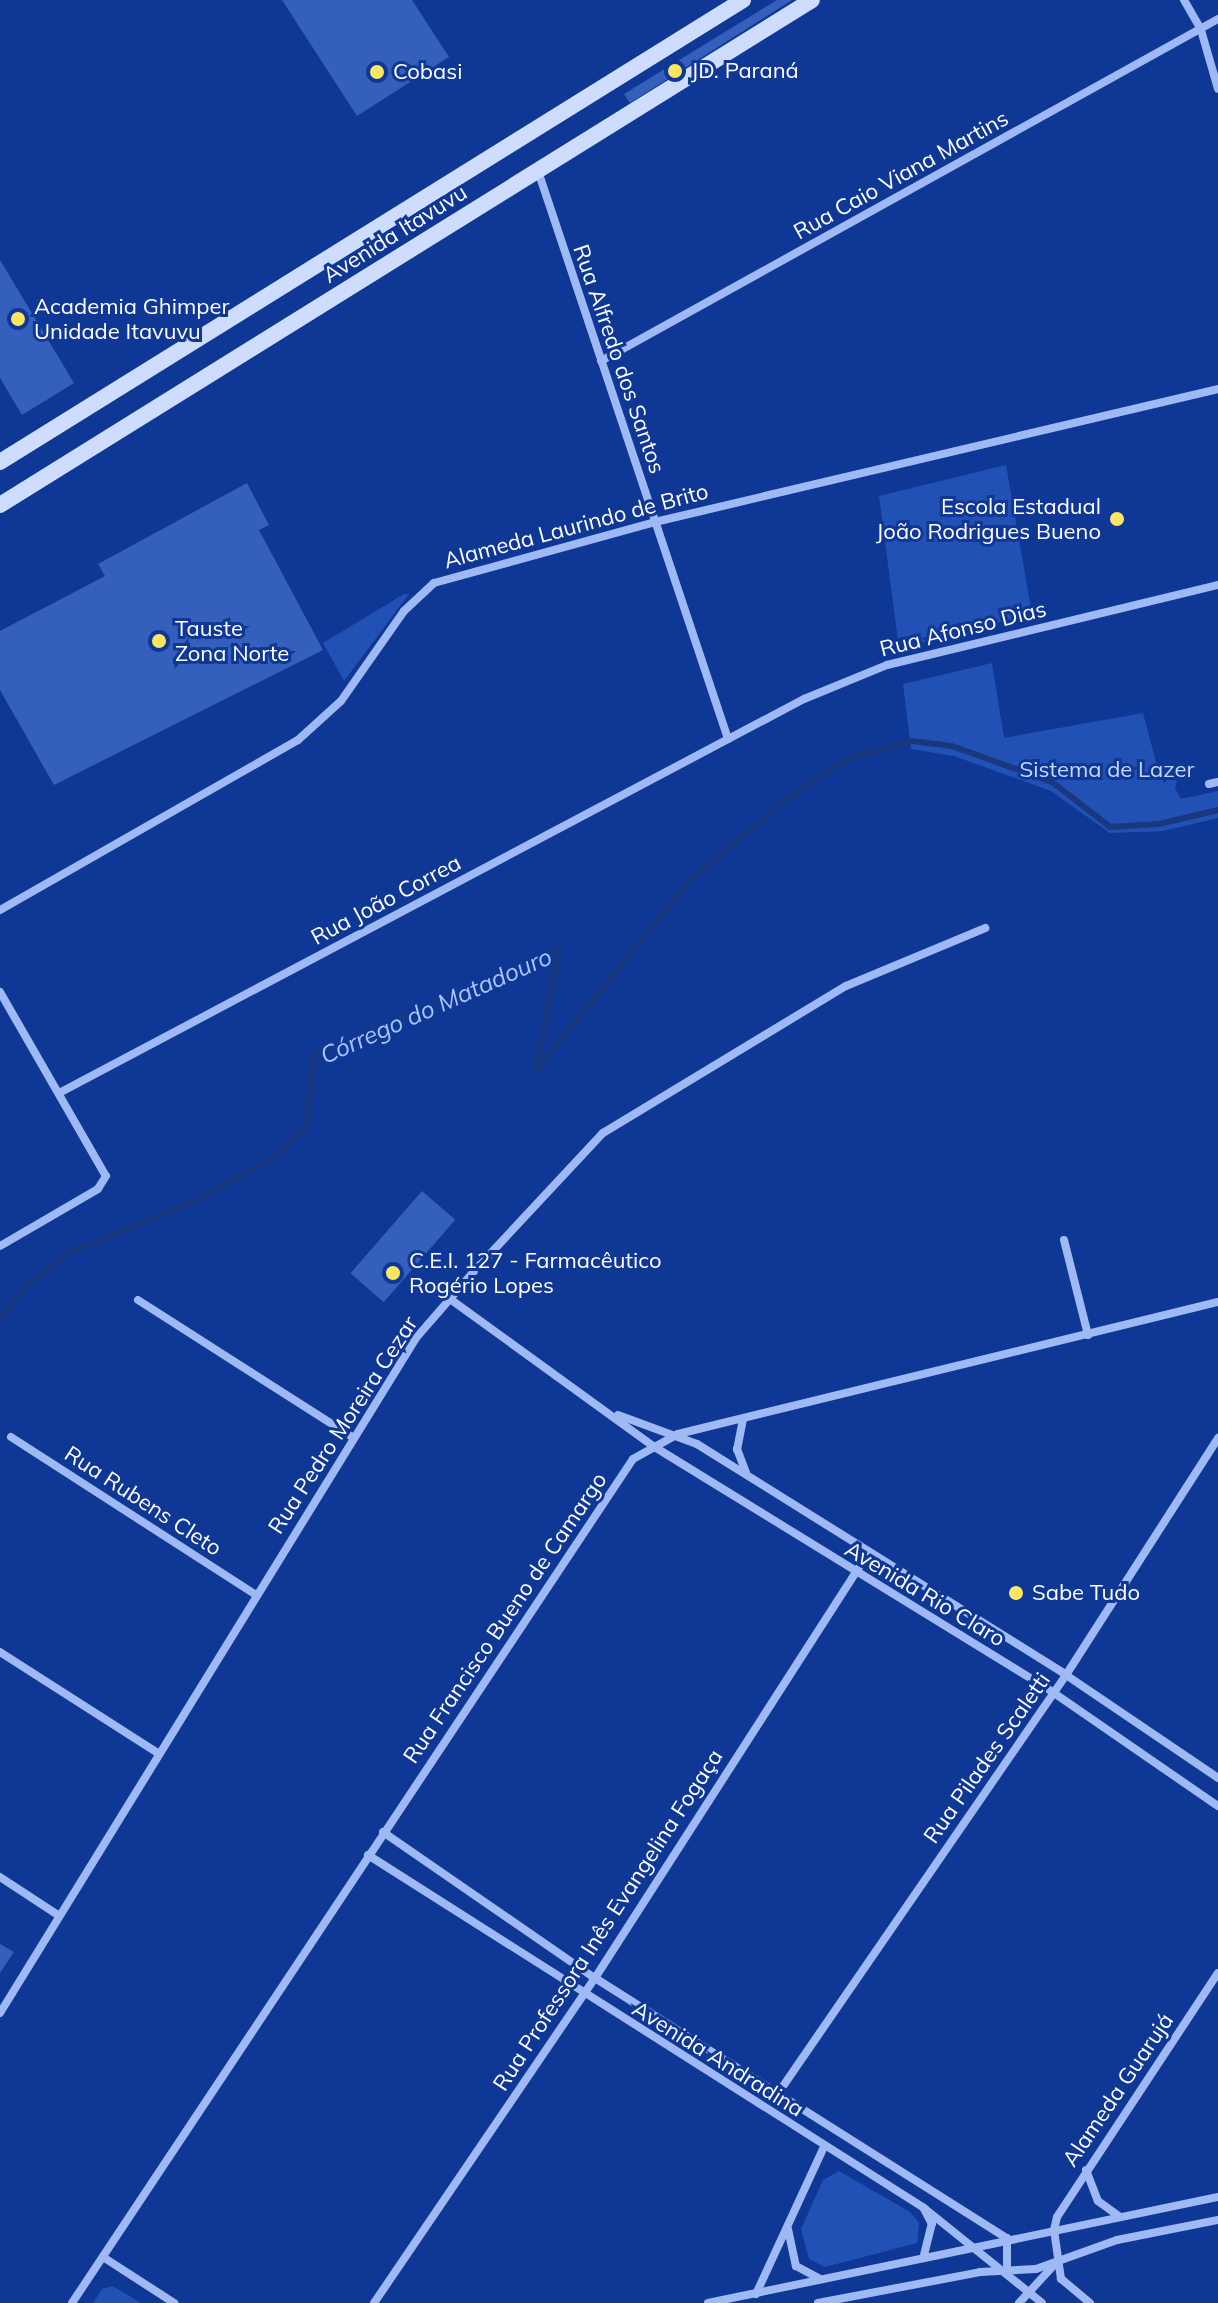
<!DOCTYPE html>
<meta charset="utf-8">
<style>
body{margin:0}
#map{position:relative;width:1218px;height:2303px;overflow:hidden;background:#0f3896;font-family:Mulish,sans-serif}
div>[style]{position:absolute}
.green>*{inset:0;background:#2251b6}
.stream>*{height:6px;margin:-3px;padding:0 3px;transform-origin:3px;border-radius:3px;background:#19387f}
.building>*{inset:0;background:#345fbd;transform-origin:0 0}
.street>*{height:8px;margin:-4px;padding:0 4px;transform-origin:4px;border-radius:4px;background:#9eb9f4}
.secondary>*{height:16px;margin:-8px;padding:0 8px;transform-origin:8px;border-radius:8px;background:#cedcfd}
.dots>*{width:22px;height:22px;translate:-50% -50%;box-sizing:border-box;border:4px solid #0f3896;border-radius:50%}
span{translate:-50% -50%;white-space:nowrap;text-align:center;line-height:1.15;-webkit-text-stroke:6px #0f3896;paint-order:stroke}
.poi-label{font-size:22px;color:#fff}
.left{translate:0 -50%;text-align:left}
.right{translate:-100% -50%;text-align:right}
.street-label{font-size:22px;color:#fff}
.park-label{font-size:22px;color:#c6d8fe}
.water-label{font-size:24px;color:#aac4fb;font-style:italic}
</style>
<div id="map">
<div class="green">
<i style="clip-path:polygon(1006px 465px,1032px 614px,899px 648px,879px 496px)"></i>
<i style="clip-path:polygon(404px 594px,409px 594px,344px 681px,323px 643px)"></i>
<i style="clip-path:polygon(992px 663px,1004px 738px,1143px 713px,1156px 762px,1179px 772px,1175px 788px,1181px 799px,1218px 791px,1218px 818px,1163px 831px,1110px 833px,1051px 791px,954px 756px,911px 749px,903px 684px)"></i>
<i style="clip-path:polygon(839px 2171px,910px 2212px,919px 2223px,917px 2243px,825px 2267px,809px 2259px,801px 2229px,823px 2180px)"></i>
<i style="clip-path:polygon(112px 2286px,121px 2291px,141px 2303px,93px 2303px,102px 2289px)"></i>
</div>
<div class="stream">
<i style="left:0;top:1319px;width:39px;rotate:-52deg"></i>
<i style="left:24px;top:1288px;width:56px;rotate:-38.5deg"></i>
<i style="left:68px;top:1253px;width:138px;rotate:-22.1deg"></i>
<i style="left:196px;top:1201px;width:90px;rotate:-29.4deg"></i>
<i style="left:274px;top:1157px;width:44px;rotate:-43.2deg"></i>
<i style="left:306px;top:1127px;width:72px;rotate:-83.7deg"></i>
<i style="left:314px;top:1055px;width:267px;rotate:-23.4deg"></i>
<i style="left:559px;top:949px;width:123px;rotate:100.8deg"></i>
<i style="left:536px;top:1070px;width:245px;rotate:-51deg"></i>
<i style="left:690px;top:880px;width:129px;rotate:-40deg"></i>
<i style="left:789px;top:797px;width:69px;rotate:-33.7deg"></i>
<i style="left:846px;top:759px;width:68px;rotate:-15.3deg"></i>
<i style="left:912px;top:741px;width:40px;rotate:7.1deg"></i>
<i style="left:952px;top:746px;width:106px;rotate:19.8deg"></i>
<i style="left:1052px;top:782px;width:73px;rotate:37.8deg"></i>
<i style="left:1110px;top:827px;width:49px;rotate:-3.5deg"></i>
<i style="left:1159px;top:824px;width:61px;rotate:-13.3deg"></i>
</div>
<div class="building">
<i style="clip-path:polygon(282px 0,412px 0,449px 57px,357px 116px)"></i>
<i style="clip-path:polygon(777px 0,792px 0,630px 103px,624px 94px)"></i>
<i style="clip-path:polygon(0 260px,74px 383px,22px 415px,0 378px)"></i>
<i style="clip-path:polygon(247px 483px,269px 525px,259px 530px,323px 650px,54px 785px,0 690px,0 631px,105px 576px,98px 564px)"></i>
<i style="left:422px;top:1191px;width:44px;height:109px;rotate:41deg"></i>
<i style="clip-path:polygon(0 1944px,14px 1952px,0 1973px)"></i>
</div>
<div class="street">
<i style="left:1184px;top:0;width:34px;rotate:60deg"></i>
<i style="left:1201px;top:30px;width:61px;rotate:73.9deg"></i>
<i style="left:538px;top:171px;width:599px;rotate:71.5deg"></i>
<i style="left:601px;top:361px;width:705px;rotate:-29deg"></i>
<i style="left:1209px;top:784px;width:9px;rotate:-13deg"></i>
<i style="left:0;top:910px;width:343px;rotate:-29.7deg"></i>
<i style="left:298px;top:740px;width:58px;rotate:-42.2deg"></i>
<i style="left:341px;top:701px;width:110px;rotate:-55deg"></i>
<i style="left:404px;top:611px;width:41px;rotate:-43deg"></i>
<i style="left:434px;top:583px;width:229px;rotate:-15.4deg"></i>
<i style="left:655px;top:522px;width:578px;rotate:-13.29deg"></i>
<i style="left:0;top:992px;width:212px;rotate:60.1deg"></i>
<i style="left:106px;top:1176px;width:15px;rotate:122deg"></i>
<i style="left:98px;top:1189px;width:113px;rotate:149.8deg"></i>
<i style="left:61px;top:1092px;width:841px;rotate:-27.88deg"></i>
<i style="left:804px;top:699px;width:90px;rotate:-22.3deg"></i>
<i style="left:887px;top:665px;width:341px;rotate:-13.6deg"></i>
<i style="left:1064px;top:1240px;width:98px;rotate:75.8deg"></i>
<i style="left:450px;top:1299px;width:251px;rotate:35.9deg"></i>
<i style="left:653px;top:1446px;width:471px;rotate:31.6deg"></i>
<i style="left:1054px;top:1693px;width:199px;rotate:34.6deg"></i>
<i style="left:138px;top:1300px;width:256px;rotate:32.6deg"></i>
<i style="left:618px;top:1415px;width:84px;rotate:20.2deg"></i>
<i style="left:697px;top:1444px;width:435px;rotate:32deg"></i>
<i style="left:1066px;top:1675px;width:184px;rotate:34.1deg"></i>
<i style="left:743px;top:1419px;width:31px;rotate:101deg"></i>
<i style="left:737px;top:1449px;width:25px;rotate:69deg"></i>
<i style="left:11px;top:1437px;width:292px;rotate:32.8deg"></i>
<i style="left:0;top:1652px;width:188px;rotate:32.6deg"></i>
<i style="left:383px;top:1832px;width:257px;rotate:34.6deg"></i>
<i style="left:595px;top:1978px;width:487px;rotate:32.3deg"></i>
<i style="left:1007px;top:2238px;width:34px;rotate:90deg"></i>
<i style="left:368px;top:1855px;width:659px;rotate:32.41deg"></i>
<i style="left:924px;top:2208px;width:151px;rotate:38.8deg"></i>
<i style="left:0;top:1877px;width:69px;rotate:33.2deg"></i>
<i style="left:0;top:2013px;width:793px;rotate:-58.35deg"></i>
<i style="left:416px;top:1338px;width:91px;rotate:-49deg"></i>
<i style="left:476px;top:1269px;width:186px;rotate:-47deg"></i>
<i style="left:603px;top:1133px;width:284px;rotate:-31.2deg"></i>
<i style="left:846px;top:986px;width:151px;rotate:-22.6deg"></i>
<i style="left:779px;top:2092px;width:506px;rotate:-55.46deg"></i>
<i style="left:1066px;top:1675px;width:282px;rotate:-57.3deg"></i>
<i style="left:1086px;top:2170px;width:33px;rotate:69deg"></i>
<i style="left:1098px;top:2201px;width:26px;rotate:36deg"></i>
<i style="left:788px;top:2229px;width:38px;rotate:78deg"></i>
<i style="left:796px;top:2266px;width:27px;rotate:28deg"></i>
<i style="left:924px;top:2255px;width:32px;rotate:-76deg"></i>
<i style="left:932px;top:2224px;width:17px;rotate:-118deg"></i>
<i style="left:103px;top:2257px;width:85px;rotate:32.9deg"></i>
<i style="left:756px;top:2294px;width:162px;rotate:-65.2deg"></i>
<i style="left:72px;top:2303px;width:1013px;rotate:-56.39deg"></i>
<i style="left:633px;top:1459px;width:51px;rotate:-29.1deg"></i>
<i style="left:678px;top:1434px;width:556px;rotate:-13.74deg"></i>
<i style="left:374px;top:2303px;width:393px;rotate:-55.8deg"></i>
<i style="left:595px;top:1978px;width:503px;rotate:-57.26deg"></i>
<i style="left:708px;top:2303px;width:521px;rotate:-11.74deg"></i>
<i style="left:818px;top:2303px;width:165px;rotate:-10.8deg"></i>
<i style="left:980px;top:2272px;width:56px;rotate:-3.1deg"></i>
<i style="left:1036px;top:2269px;width:86px;rotate:-19.7deg"></i>
<i style="left:1117px;top:2240px;width:103px;rotate:-11.2deg"></i>
<i style="left:1019px;top:2303px;width:53px;rotate:-47.3deg"></i>
<i style="left:1090px;top:2303px;width:38px;rotate:-140deg"></i>
<i style="left:1061px;top:2279px;width:49px;rotate:-98.1deg"></i>
<i style="left:1054px;top:2230px;width:13px;rotate:-77deg"></i>
<i style="left:1057px;top:2217px;width:292px;rotate:-56.6deg"></i>
</div>
<div class="secondary">
<i style="left:0;top:462px;width:875px;rotate:-31.87deg"></i>
<i style="left:0;top:505px;width:956px;rotate:-31.88deg"></i>
</div>
<div class="dots">
<i style="left:675px;top:71px;background:#ffe661"></i>
<i style="left:377px;top:72px;background:#ffe661"></i>
<i style="left:18px;top:319px;background:#ffe661"></i>
<i style="left:1117px;top:519px;background:#ffe661"></i>
<i style="left:159px;top:641px;background:#ffe661"></i>
<i style="left:393px;top:1273px;background:#ffe661"></i>
<i style="left:1016px;top:1593px;background:#ffe661"></i>
</div>
<div class="poi-label">
<span class="left" style="left:691px;top:71px">JD. Paraná</span>
<span class="left" style="left:393px;top:72px">Cobasi</span>
<span class="left" style="left:34px;top:319px">Academia Ghimper<br>Unidade Itavuvu</span>
<span class="right" style="left:1101px;top:519px">Escola Estadual<br>João Rodrigues Bueno</span>
<span class="left" style="left:175px;top:641px">Tauste<br>Zona Norte</span>
<span class="left" style="left:409px;top:1273px">C.E.I. 127 - Farmacêutico<br>Rogério Lopes</span>
<span class="left" style="left:1032px;top:1593px">Sabe Tudo</span>
</div>
<div class="street-label">
<span style="left:901px;top:175px;rotate:-29deg">Rua Caio Viana Martins</span>
<span style="left:395px;top:234px;rotate:-32deg">Avenida Itavuvu</span>
<span style="left:619px;top:359px;rotate:71deg">Rua Alfredo dos Santos</span>
<span style="left:576px;top:526px;rotate:-15deg">Alameda Laurindo de Brito</span>
<span style="left:963px;top:629px;rotate:-14deg">Rua Afonso Dias</span>
<span style="left:386px;top:900px;rotate:-28deg">Rua João Correa</span>
<span style="left:343px;top:1425px;rotate:-57deg">Rua Pedro Moreira Cezar</span>
<span style="left:143px;top:1501px;rotate:33deg">Rua Rubens Cleto</span>
<span style="left:925px;top:1594px;rotate:31deg">Avenida Rio Claro</span>
<span style="left:505px;top:1618px;rotate:-56deg">Rua Francisco Bueno de Camargo</span>
<span style="left:987px;top:1758px;rotate:-55deg">Rua Pilades Scaletti</span>
<span style="left:608px;top:1920px;rotate:-57deg">Rua Professora Inês Evangelina Fogaça</span>
<span style="left:718px;top:2059px;rotate:32deg">Avenida Andradina</span>
<span style="left:1118px;top:2090px;rotate:-56deg">Alameda Guarujá</span>
</div>
<div class="park-label">
<span style="left:1107px;top:770px">Sistema de Lazer</span>
</div>
<div class="water-label">
<span style="left:436px;top:1006px;rotate:-24deg">Córrego do Matadouro</span>
</div>
</div>
